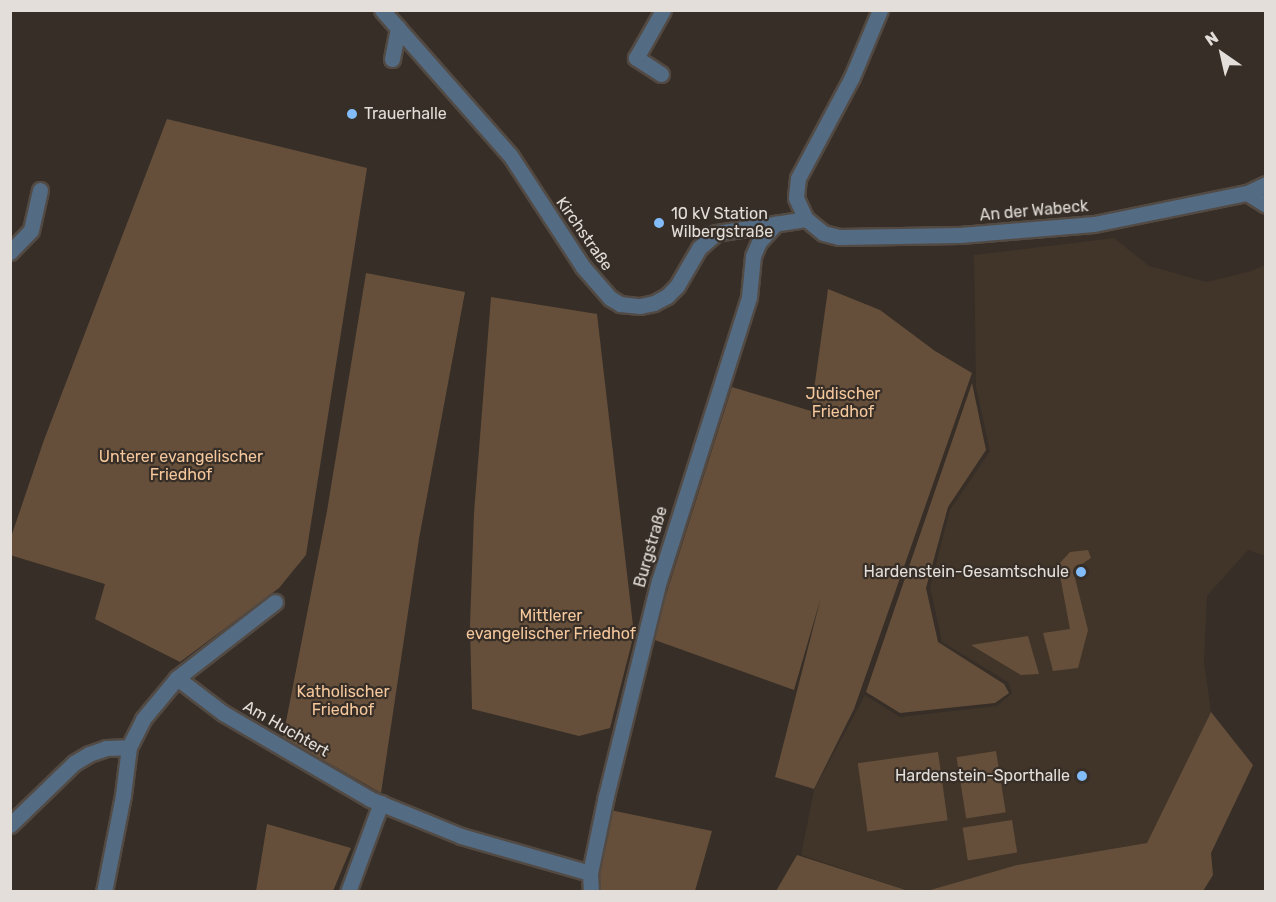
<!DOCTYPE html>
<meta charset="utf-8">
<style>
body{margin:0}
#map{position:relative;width:1276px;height:902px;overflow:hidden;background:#362e27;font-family:Rubik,sans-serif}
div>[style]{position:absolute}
.built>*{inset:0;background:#413529}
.green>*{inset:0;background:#654f3a;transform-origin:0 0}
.roads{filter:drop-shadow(2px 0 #524a43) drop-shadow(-2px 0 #524a43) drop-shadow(0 2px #524a43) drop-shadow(0 -2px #524a43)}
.minor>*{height:15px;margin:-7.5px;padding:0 7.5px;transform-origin:7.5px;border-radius:7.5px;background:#546b84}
.dots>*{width:16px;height:16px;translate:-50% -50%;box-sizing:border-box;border:3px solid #362e27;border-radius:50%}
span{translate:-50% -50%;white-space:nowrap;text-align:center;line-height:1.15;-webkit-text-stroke:4.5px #362e27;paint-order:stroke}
.poi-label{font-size:16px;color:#e3ded9}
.left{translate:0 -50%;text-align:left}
.right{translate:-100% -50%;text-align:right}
.street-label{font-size:16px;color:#e3ded9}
.park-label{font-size:16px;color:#f5c79c}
.frame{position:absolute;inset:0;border:12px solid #e3ded9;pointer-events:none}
.north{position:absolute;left:1192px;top:24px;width:60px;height:60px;-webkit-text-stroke:4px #362e27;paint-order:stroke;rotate:326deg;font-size:16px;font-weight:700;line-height:24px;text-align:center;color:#e3ded9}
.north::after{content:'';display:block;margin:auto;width:21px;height:27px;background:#e3ded9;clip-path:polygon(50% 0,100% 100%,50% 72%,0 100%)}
</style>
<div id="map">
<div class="built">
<i style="clip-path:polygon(1114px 238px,1149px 266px,1207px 282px,1251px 271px,1265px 265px,1265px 556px,1248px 550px,1207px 596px,1204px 661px,1211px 712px,1147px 843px,1017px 865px,927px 892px,910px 891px,801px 855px,814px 790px,865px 695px,900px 717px,997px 706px,1012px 693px,1008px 682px,942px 642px,930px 587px,950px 510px,990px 451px,976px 387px,974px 255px)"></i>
</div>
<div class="green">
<i style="clip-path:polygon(167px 119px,367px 168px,306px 555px,279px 588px,180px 662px,95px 619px,105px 584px,10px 555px,11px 537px,44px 440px)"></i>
<i style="clip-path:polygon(366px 273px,465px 292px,419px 539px,381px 793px,283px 737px,327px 511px)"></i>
<i style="clip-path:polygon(828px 289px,880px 310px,935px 351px,972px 373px,854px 709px,814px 789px,775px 777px,821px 597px,794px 690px,652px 639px,732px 387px,811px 411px)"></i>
<i style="clip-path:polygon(491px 297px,597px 314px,634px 634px,610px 728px,579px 736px,472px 709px,470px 625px,474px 513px)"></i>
<i style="clip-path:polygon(972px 383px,986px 450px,948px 507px,926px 588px,938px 642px,1004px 684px,1009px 693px,995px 703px,900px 713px,866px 692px)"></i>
<i style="clip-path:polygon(1088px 550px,1091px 558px,1073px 570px,1088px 630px,1078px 668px,1053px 671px,1043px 633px,1070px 629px,1058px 565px,1070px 552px)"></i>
<i style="clip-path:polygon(1028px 636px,1039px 674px,1021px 675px,971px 645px)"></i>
<i style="clip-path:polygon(1211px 712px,1253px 765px,1211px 853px,1213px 875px,1203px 891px,927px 891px,1017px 865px,1147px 843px)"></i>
<i style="left:996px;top:751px;width:62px;height:40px;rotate:81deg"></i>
<i style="left:938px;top:752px;width:69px;height:81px;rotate:82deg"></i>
<i style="clip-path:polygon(610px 810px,712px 831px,695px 891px,595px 892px)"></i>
<i style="left:1012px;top:820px;width:33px;height:50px;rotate:81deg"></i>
<i style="clip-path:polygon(267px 824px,351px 848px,333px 891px,256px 891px)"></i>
<i style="clip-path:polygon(797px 855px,909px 891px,776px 891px)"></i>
</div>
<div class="roads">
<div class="minor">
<i style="left:382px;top:10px;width:193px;rotate:48.6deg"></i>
<i style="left:510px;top:155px;width:134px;rotate:56.9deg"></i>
<i style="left:583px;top:267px;width:41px;rotate:48.9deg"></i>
<i style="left:610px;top:298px;width:12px;rotate:31deg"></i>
<i style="left:620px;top:304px;width:20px;rotate:6deg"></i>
<i style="left:640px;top:306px;width:14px;rotate:-12deg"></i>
<i style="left:654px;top:303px;width:15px;rotate:-28deg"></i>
<i style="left:667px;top:296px;width:14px;rotate:-45deg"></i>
<i style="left:677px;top:286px;width:44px;rotate:-59.9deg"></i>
<i style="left:699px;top:248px;width:23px;rotate:-41deg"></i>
<i style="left:716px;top:233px;width:91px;rotate:-8.8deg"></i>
<i style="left:880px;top:10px;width:73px;rotate:112.7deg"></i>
<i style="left:852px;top:77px;width:115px;rotate:118.1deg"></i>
<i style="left:798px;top:178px;width:20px;rotate:96deg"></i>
<i style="left:796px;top:198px;width:23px;rotate:65deg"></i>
<i style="left:806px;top:219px;width:22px;rotate:39deg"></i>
<i style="left:823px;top:233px;width:16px;rotate:14deg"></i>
<i style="left:839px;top:237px;width:121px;rotate:-0.9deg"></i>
<i style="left:960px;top:235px;width:134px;rotate:-4.7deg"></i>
<i style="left:1094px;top:224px;width:156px;rotate:-11.5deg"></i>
<i style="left:1247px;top:193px;width:21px;rotate:-25deg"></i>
<i style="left:392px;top:59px;width:32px;rotate:-79deg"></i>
<i style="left:661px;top:74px;width:30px;rotate:-147deg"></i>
<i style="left:636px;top:58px;width:55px;rotate:-60.6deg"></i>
<i style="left:1247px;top:193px;width:22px;rotate:32deg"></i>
<i style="left:10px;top:252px;width:30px;rotate:-46deg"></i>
<i style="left:31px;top:230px;width:41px;rotate:-77.3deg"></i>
<i style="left:177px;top:678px;width:58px;rotate:37.3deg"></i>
<i style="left:223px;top:713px;width:170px;rotate:30.3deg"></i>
<i style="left:370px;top:799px;width:98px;rotate:22.1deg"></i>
<i style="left:461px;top:836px;width:134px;rotate:16deg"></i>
<i style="left:10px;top:825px;width:89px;rotate:-44.1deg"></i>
<i style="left:74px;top:763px;width:17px;rotate:-31deg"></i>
<i style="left:89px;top:754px;width:18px;rotate:-19deg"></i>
<i style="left:106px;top:748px;width:23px;rotate:-2deg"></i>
<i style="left:129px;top:747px;width:31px;rotate:-63deg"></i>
<i style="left:143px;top:719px;width:53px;rotate:-50.3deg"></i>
<i style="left:177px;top:678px;width:124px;rotate:-37.8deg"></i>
<i style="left:104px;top:892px;width:99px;rotate:-78.9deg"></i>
<i style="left:123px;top:795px;width:48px;rotate:-82.9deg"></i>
<i style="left:348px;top:892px;width:95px;rotate:-69.7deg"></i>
<i style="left:591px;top:892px;width:19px;rotate:-93deg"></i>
<i style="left:590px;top:873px;width:79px;rotate:-78.3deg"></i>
<i style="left:606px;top:796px;width:221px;rotate:-76.2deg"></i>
<i style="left:659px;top:581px;width:298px;rotate:-72.4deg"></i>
<i style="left:749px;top:297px;width:41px;rotate:-84.4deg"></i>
<i style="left:753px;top:256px;width:15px;rotate:-67deg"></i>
<i style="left:759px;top:242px;width:25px;rotate:-48deg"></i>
</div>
</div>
<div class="dots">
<i style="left:352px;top:114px;background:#82bcfa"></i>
<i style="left:659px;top:223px;background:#82bcfa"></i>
<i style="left:1081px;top:572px;background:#82bcfa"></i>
<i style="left:1082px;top:776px;background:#82bcfa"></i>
</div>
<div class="poi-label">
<span class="left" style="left:364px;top:114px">Trauerhalle</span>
<span class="left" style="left:671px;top:223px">10 kV Station<br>Wilbergstraße</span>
<span class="right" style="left:1069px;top:572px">Hardenstein-Gesamtschule</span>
<span class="right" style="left:1070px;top:776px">Hardenstein-Sporthalle</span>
</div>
<div class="street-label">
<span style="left:1034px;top:211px;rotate:-5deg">An der Wabeck</span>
<span style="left:584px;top:234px;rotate:55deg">Kirchstraße</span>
<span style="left:651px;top:547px;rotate:-74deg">Burgstraße</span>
<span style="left:286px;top:729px;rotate:30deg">Am Huchtert</span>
</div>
<div class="park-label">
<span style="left:843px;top:403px">Jüdischer<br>Friedhof</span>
<span style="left:181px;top:466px">Unterer evangelischer<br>Friedhof</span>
<span style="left:551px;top:625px">Mittlerer<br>evangelischer Friedhof</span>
<span style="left:343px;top:701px">Katholischer<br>Friedhof</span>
</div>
<div class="frame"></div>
<div class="north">N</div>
</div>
